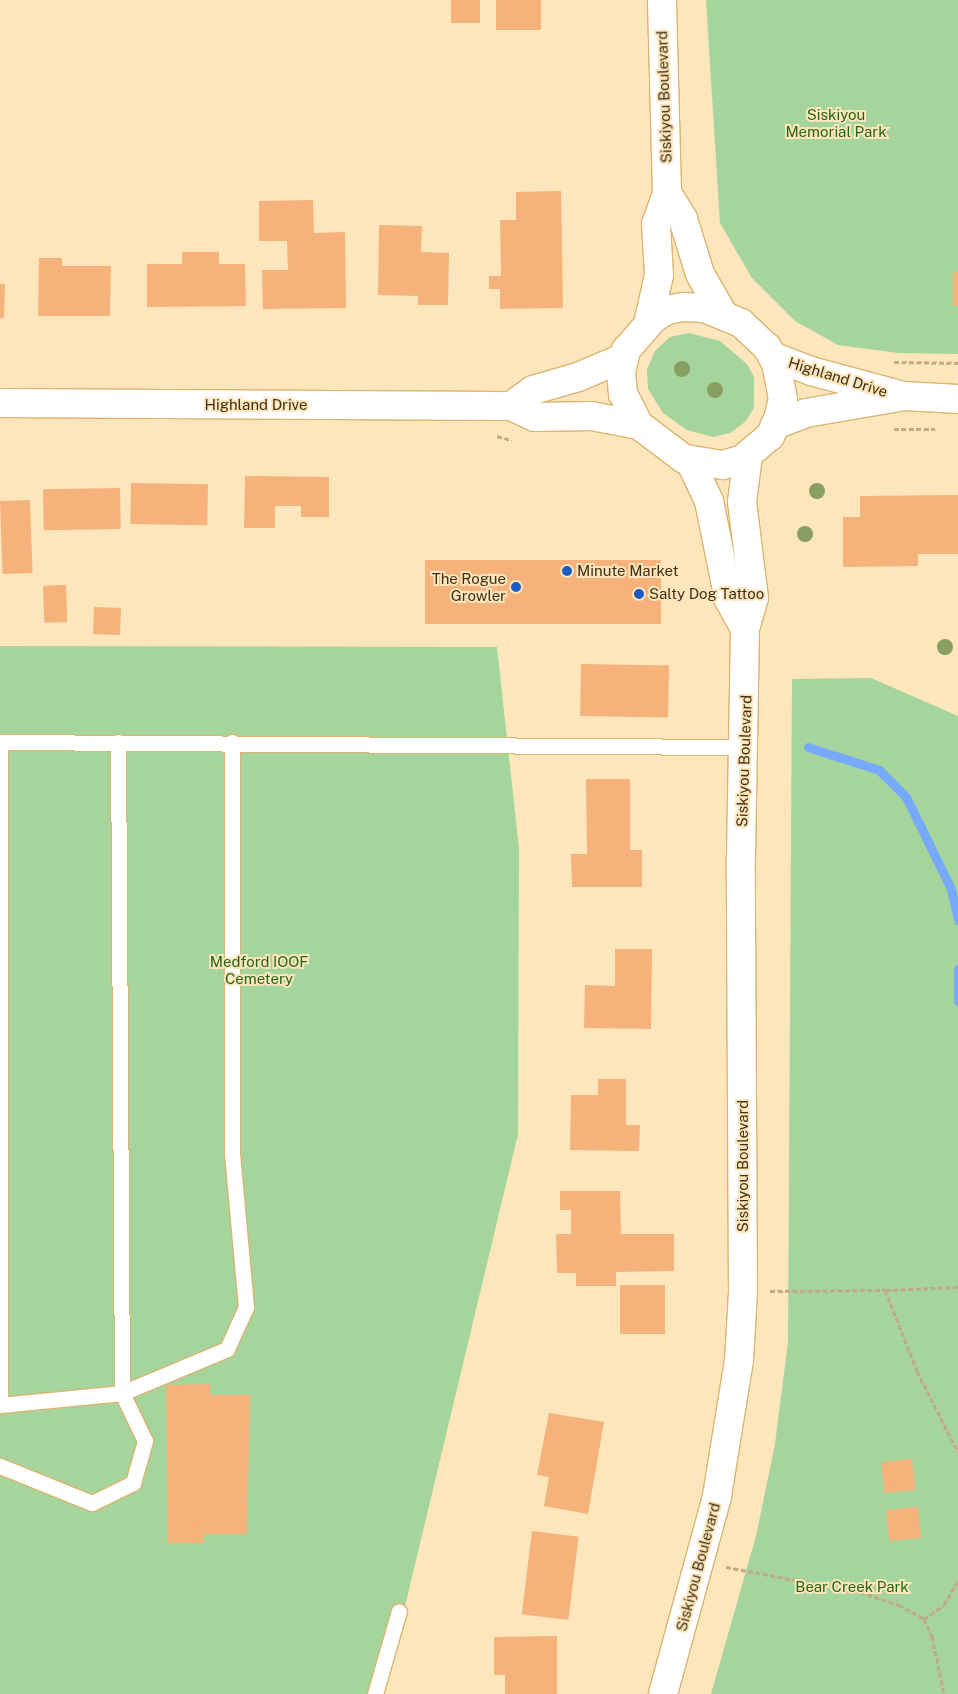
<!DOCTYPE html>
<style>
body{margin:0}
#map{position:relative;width:958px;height:1694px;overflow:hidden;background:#fde5bc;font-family:"Public Sans",sans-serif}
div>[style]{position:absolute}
.green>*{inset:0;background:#a6d49d}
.stream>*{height:9px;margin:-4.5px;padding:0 4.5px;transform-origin:4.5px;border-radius:4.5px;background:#77a9fc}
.building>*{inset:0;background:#f5b27b;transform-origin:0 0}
.path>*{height:3px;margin-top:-1.5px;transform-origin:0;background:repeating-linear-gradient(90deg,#c1ab86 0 5px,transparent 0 7.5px)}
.roads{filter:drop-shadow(1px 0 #dbb46f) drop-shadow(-1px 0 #dbb46f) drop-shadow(0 1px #dbb46f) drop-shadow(0 -1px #dbb46f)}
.service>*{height:15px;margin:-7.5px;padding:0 7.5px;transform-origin:7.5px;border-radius:7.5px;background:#fff}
.tertiary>*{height:28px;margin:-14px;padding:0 14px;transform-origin:14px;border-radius:14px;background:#fff}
.secondary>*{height:28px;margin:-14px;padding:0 14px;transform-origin:14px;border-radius:14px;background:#fff}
.trees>*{width:16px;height:16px;margin:-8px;border-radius:50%;background:#87a061}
.dots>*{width:14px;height:14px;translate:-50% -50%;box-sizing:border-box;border:2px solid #fde5bc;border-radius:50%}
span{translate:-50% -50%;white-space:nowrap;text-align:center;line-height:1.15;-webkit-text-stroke:4px #fde5bc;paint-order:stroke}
.street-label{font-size:15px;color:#403013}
.park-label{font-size:15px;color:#266717}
.poi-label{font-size:15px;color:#403013}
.left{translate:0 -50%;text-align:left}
.right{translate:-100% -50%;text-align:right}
</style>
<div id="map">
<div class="green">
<i style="clip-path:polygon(706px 0,958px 0,958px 354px,899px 353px,838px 345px,795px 321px,752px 278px,720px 223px)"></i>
<i style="clip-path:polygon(689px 333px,720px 341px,747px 364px,754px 377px,754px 408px,745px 422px,730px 433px,713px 437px,687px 430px,663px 413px,648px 389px,647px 369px,655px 351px,670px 337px)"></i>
<i style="clip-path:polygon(0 646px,497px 647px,519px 849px,518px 1134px,384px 1694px,0 1694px)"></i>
<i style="clip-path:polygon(871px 678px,958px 716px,958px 1694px,711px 1694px,756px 1536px,775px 1444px,788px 1342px,792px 679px)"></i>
</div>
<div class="stream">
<i style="left:808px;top:747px;width:75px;rotate:17.9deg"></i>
<i style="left:879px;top:770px;width:38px;rotate:45deg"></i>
<i style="left:906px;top:797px;width:102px;rotate:63.9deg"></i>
<i style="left:951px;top:889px;width:32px;rotate:77deg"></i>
<i style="left:958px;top:969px;width:32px;rotate:90deg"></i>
</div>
<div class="building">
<i style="left:451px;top:0;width:29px;height:23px"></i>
<i style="left:496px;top:0;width:45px;height:30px"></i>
<i style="clip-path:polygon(561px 191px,563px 308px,500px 309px,500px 289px,489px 289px,489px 276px,501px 276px,500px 220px,516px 220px,516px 192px)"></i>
<i style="clip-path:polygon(313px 200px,314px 233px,345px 232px,346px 308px,263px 309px,262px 270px,288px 270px,287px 241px,259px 241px,259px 201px)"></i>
<i style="clip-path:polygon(379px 225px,422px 226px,421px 252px,449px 253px,448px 305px,418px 305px,418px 296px,378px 295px)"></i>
<i style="clip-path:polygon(182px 252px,219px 252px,219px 264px,245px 264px,246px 306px,147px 307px,147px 264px,182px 264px)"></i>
<i style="clip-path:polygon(39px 258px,62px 258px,62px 266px,111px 266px,110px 316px,38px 316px)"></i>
<i style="left:953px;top:272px;width:5px;height:34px"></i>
<i style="clip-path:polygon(0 284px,5px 284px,4px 318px,0 318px)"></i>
<i style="clip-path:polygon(245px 476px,329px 477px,329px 517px,301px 517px,301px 506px,275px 506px,275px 528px,244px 528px)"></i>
<i style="left:131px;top:483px;width:77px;height:41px;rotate:1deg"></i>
<i style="left:120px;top:488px;width:41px;height:77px;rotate:89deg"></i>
<i style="clip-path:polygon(958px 495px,958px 554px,918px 554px,918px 566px,843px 567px,843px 517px,860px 517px,860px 496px)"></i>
<i style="left:30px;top:500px;width:73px;height:30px;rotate:88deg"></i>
<i style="left:425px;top:560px;width:236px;height:64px"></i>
<i style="left:66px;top:585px;width:37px;height:23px;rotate:88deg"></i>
<i style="left:94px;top:607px;width:27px;height:27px;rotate:2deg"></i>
<i style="left:581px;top:664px;width:88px;height:52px;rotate:1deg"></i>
<i style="clip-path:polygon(586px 779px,630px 779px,630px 850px,642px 850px,642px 887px,572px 887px,571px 854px,587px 854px)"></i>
<i style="clip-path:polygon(615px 949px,652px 949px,651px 1029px,584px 1028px,585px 985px,615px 986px)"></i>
<i style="clip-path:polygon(598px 1079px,626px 1079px,626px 1125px,640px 1125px,639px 1151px,570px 1150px,571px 1095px,598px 1095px)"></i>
<i style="clip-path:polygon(560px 1191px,620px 1191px,621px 1234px,674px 1234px,674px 1271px,616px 1272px,616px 1286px,576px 1286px,576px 1273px,557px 1273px,556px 1234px,571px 1234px,571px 1210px,560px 1210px)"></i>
<i style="left:620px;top:1285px;width:45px;height:49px"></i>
<i style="clip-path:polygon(210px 1384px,210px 1395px,250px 1395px,247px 1534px,204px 1534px,204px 1543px,168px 1543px,166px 1385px)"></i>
<i style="clip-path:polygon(549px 1413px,604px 1422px,588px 1514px,544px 1506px,549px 1477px,537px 1475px)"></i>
<i style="left:912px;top:1459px;width:31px;height:31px;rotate:84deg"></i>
<i style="left:918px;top:1507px;width:31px;height:32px;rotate:84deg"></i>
<i style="left:532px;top:1531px;width:47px;height:84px;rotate:7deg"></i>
<i style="clip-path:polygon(557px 1636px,557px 1694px,505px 1694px,505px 1675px,494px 1675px,494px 1637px)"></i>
</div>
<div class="path">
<i style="left:894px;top:362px;width:64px;rotate:0.9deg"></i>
<i style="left:894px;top:429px;width:41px"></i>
<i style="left:497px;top:436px;width:15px;rotate:16deg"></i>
<i style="left:958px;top:1287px;width:73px;rotate:177.6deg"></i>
<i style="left:885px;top:1290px;width:87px;rotate:68.4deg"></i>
<i style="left:917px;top:1371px;width:91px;rotate:63.2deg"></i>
<i style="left:770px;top:1291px;width:115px;rotate:-0.5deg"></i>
<i style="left:726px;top:1567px;width:136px;rotate:10.6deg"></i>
<i style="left:860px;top:1592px;width:41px;rotate:18.4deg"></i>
<i style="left:899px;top:1605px;width:29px;rotate:29deg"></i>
<i style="left:924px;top:1619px;width:19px;rotate:65deg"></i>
<i style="left:932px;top:1636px;width:59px;rotate:78.3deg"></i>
<i style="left:924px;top:1619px;width:24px;rotate:-35deg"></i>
<i style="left:944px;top:1605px;width:28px;rotate:-60deg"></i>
</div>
<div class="roads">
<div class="service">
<i style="left:0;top:742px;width:744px;rotate:0.39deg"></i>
<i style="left:0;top:1404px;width:662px;rotate:-90deg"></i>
<i style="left:0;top:1405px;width:123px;rotate:-5.6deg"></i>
<i style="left:122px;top:1393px;width:114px;rotate:-22.7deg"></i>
<i style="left:227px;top:1349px;width:46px;rotate:-65.7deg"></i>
<i style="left:246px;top:1307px;width:155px;rotate:-95.2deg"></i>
<i style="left:232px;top:1153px;width:411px;rotate:-90deg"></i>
<i style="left:0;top:1466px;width:99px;rotate:21.9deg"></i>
<i style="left:92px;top:1503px;width:46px;rotate:-26deg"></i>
<i style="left:133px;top:1483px;width:44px;rotate:-74.1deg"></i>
<i style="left:145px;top:1441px;width:53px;rotate:-115.6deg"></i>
<i style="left:122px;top:1393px;width:651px;rotate:-90.35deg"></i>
<i style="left:375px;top:1694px;width:86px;rotate:-73.9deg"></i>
</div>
<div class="tertiary">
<i style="left:667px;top:193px;width:31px;rotate:58deg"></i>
<i style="left:683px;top:219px;width:58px;rotate:72.8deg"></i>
<i style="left:700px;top:274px;width:46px;rotate:60.1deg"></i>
<i style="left:648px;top:324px;width:50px;rotate:-77.3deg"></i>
<i style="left:659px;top:275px;width:51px;rotate:-93.4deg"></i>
<i style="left:656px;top:224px;width:33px;rotate:-70deg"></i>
<i style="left:667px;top:193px;width:193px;rotate:-91.5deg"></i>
<i style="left:690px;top:461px;width:44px;rotate:64.6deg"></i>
<i style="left:709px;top:501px;width:101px;rotate:78.6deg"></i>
<i style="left:729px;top:600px;width:33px;rotate:61deg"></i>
<i style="left:663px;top:1694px;width:205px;rotate:-74.7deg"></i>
<i style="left:717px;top:1496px;width:138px;rotate:-80.8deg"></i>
<i style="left:739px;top:1360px;width:67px;rotate:-86.6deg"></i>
<i style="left:743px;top:1293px;width:436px;rotate:-90.3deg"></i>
<i style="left:741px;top:857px;width:228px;rotate:-89deg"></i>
<i style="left:745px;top:629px;width:32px;rotate:-74deg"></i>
<i style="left:754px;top:598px;width:97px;rotate:-97.1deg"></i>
<i style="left:742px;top:502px;width:46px;rotate:-82.6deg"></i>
</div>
<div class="secondary">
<i style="left:683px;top:307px;width:21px;rotate:3deg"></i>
<i style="left:704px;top:308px;width:40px;rotate:22deg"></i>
<i style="left:741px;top:323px;width:35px;rotate:43deg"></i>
<i style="left:767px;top:347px;width:18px;rotate:61deg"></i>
<i style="left:776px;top:363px;width:37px;rotate:79deg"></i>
<i style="left:783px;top:399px;width:21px;rotate:104deg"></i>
<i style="left:778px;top:419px;width:19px;rotate:115deg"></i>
<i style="left:770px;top:436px;width:35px;rotate:140deg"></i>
<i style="left:743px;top:459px;width:21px;rotate:163deg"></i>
<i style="left:723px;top:465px;width:39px;rotate:-171deg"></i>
<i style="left:684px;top:459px;width:56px;rotate:-142.9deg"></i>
<i style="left:639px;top:425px;width:35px;rotate:-117deg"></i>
<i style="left:623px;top:394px;width:22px;rotate:-95deg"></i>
<i style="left:621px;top:372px;width:23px;rotate:-77deg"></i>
<i style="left:626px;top:350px;width:43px;rotate:-48.8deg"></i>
<i style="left:654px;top:318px;width:15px;rotate:-32deg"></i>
<i style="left:667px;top:310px;width:16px;rotate:-11deg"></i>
<i style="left:772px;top:356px;width:42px;rotate:21deg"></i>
<i style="left:811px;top:371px;width:92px;rotate:15.1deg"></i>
<i style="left:0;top:403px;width:511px;rotate:0.34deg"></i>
<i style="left:511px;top:406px;width:26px;rotate:25deg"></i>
<i style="left:535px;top:417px;width:56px;rotate:-1deg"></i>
<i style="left:591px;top:416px;width:49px;rotate:10.6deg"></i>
<i style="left:511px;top:406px;width:27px;rotate:-36deg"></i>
<i style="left:533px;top:390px;width:47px;rotate:-16.1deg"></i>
<i style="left:578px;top:377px;width:49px;rotate:-22.9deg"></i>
<i style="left:775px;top:425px;width:33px;rotate:-21deg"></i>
<i style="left:806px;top:413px;width:99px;rotate:-9.8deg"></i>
<i style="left:904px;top:396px;width:54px;rotate:3.2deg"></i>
</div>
</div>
<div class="trees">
<i style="left:682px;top:369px"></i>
<i style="left:715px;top:390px"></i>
<i style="left:817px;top:491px"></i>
<i style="left:805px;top:534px"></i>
<i style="left:945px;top:647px"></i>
</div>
<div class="dots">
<i style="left:567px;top:571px;background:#195ac5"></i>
<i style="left:516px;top:587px;background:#195ac5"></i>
<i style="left:639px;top:594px;background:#195ac5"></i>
</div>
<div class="street-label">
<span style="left:664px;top:97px;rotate:-92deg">Siskiyou Boulevard</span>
<span style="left:838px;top:377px;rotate:17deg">Highland Drive</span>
<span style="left:256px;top:405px">Highland Drive</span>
<span style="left:744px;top:761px;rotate:-88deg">Siskiyou Boulevard</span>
<span style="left:743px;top:1166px;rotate:-90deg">Siskiyou Boulevard</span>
<span style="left:698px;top:1567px;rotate:-75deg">Siskiyou Boulevard</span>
</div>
<div class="park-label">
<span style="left:836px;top:123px">Siskiyou<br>Memorial Park</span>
<span style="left:259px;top:970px">Medford IOOF<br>Cemetery</span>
<span style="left:852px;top:1587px">Bear Creek Park</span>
</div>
<div class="poi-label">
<span class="left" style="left:577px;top:571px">Minute Market</span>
<span class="right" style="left:506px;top:587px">The Rogue<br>Growler</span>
<span class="left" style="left:649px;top:594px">Salty Dog Tattoo</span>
</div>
</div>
